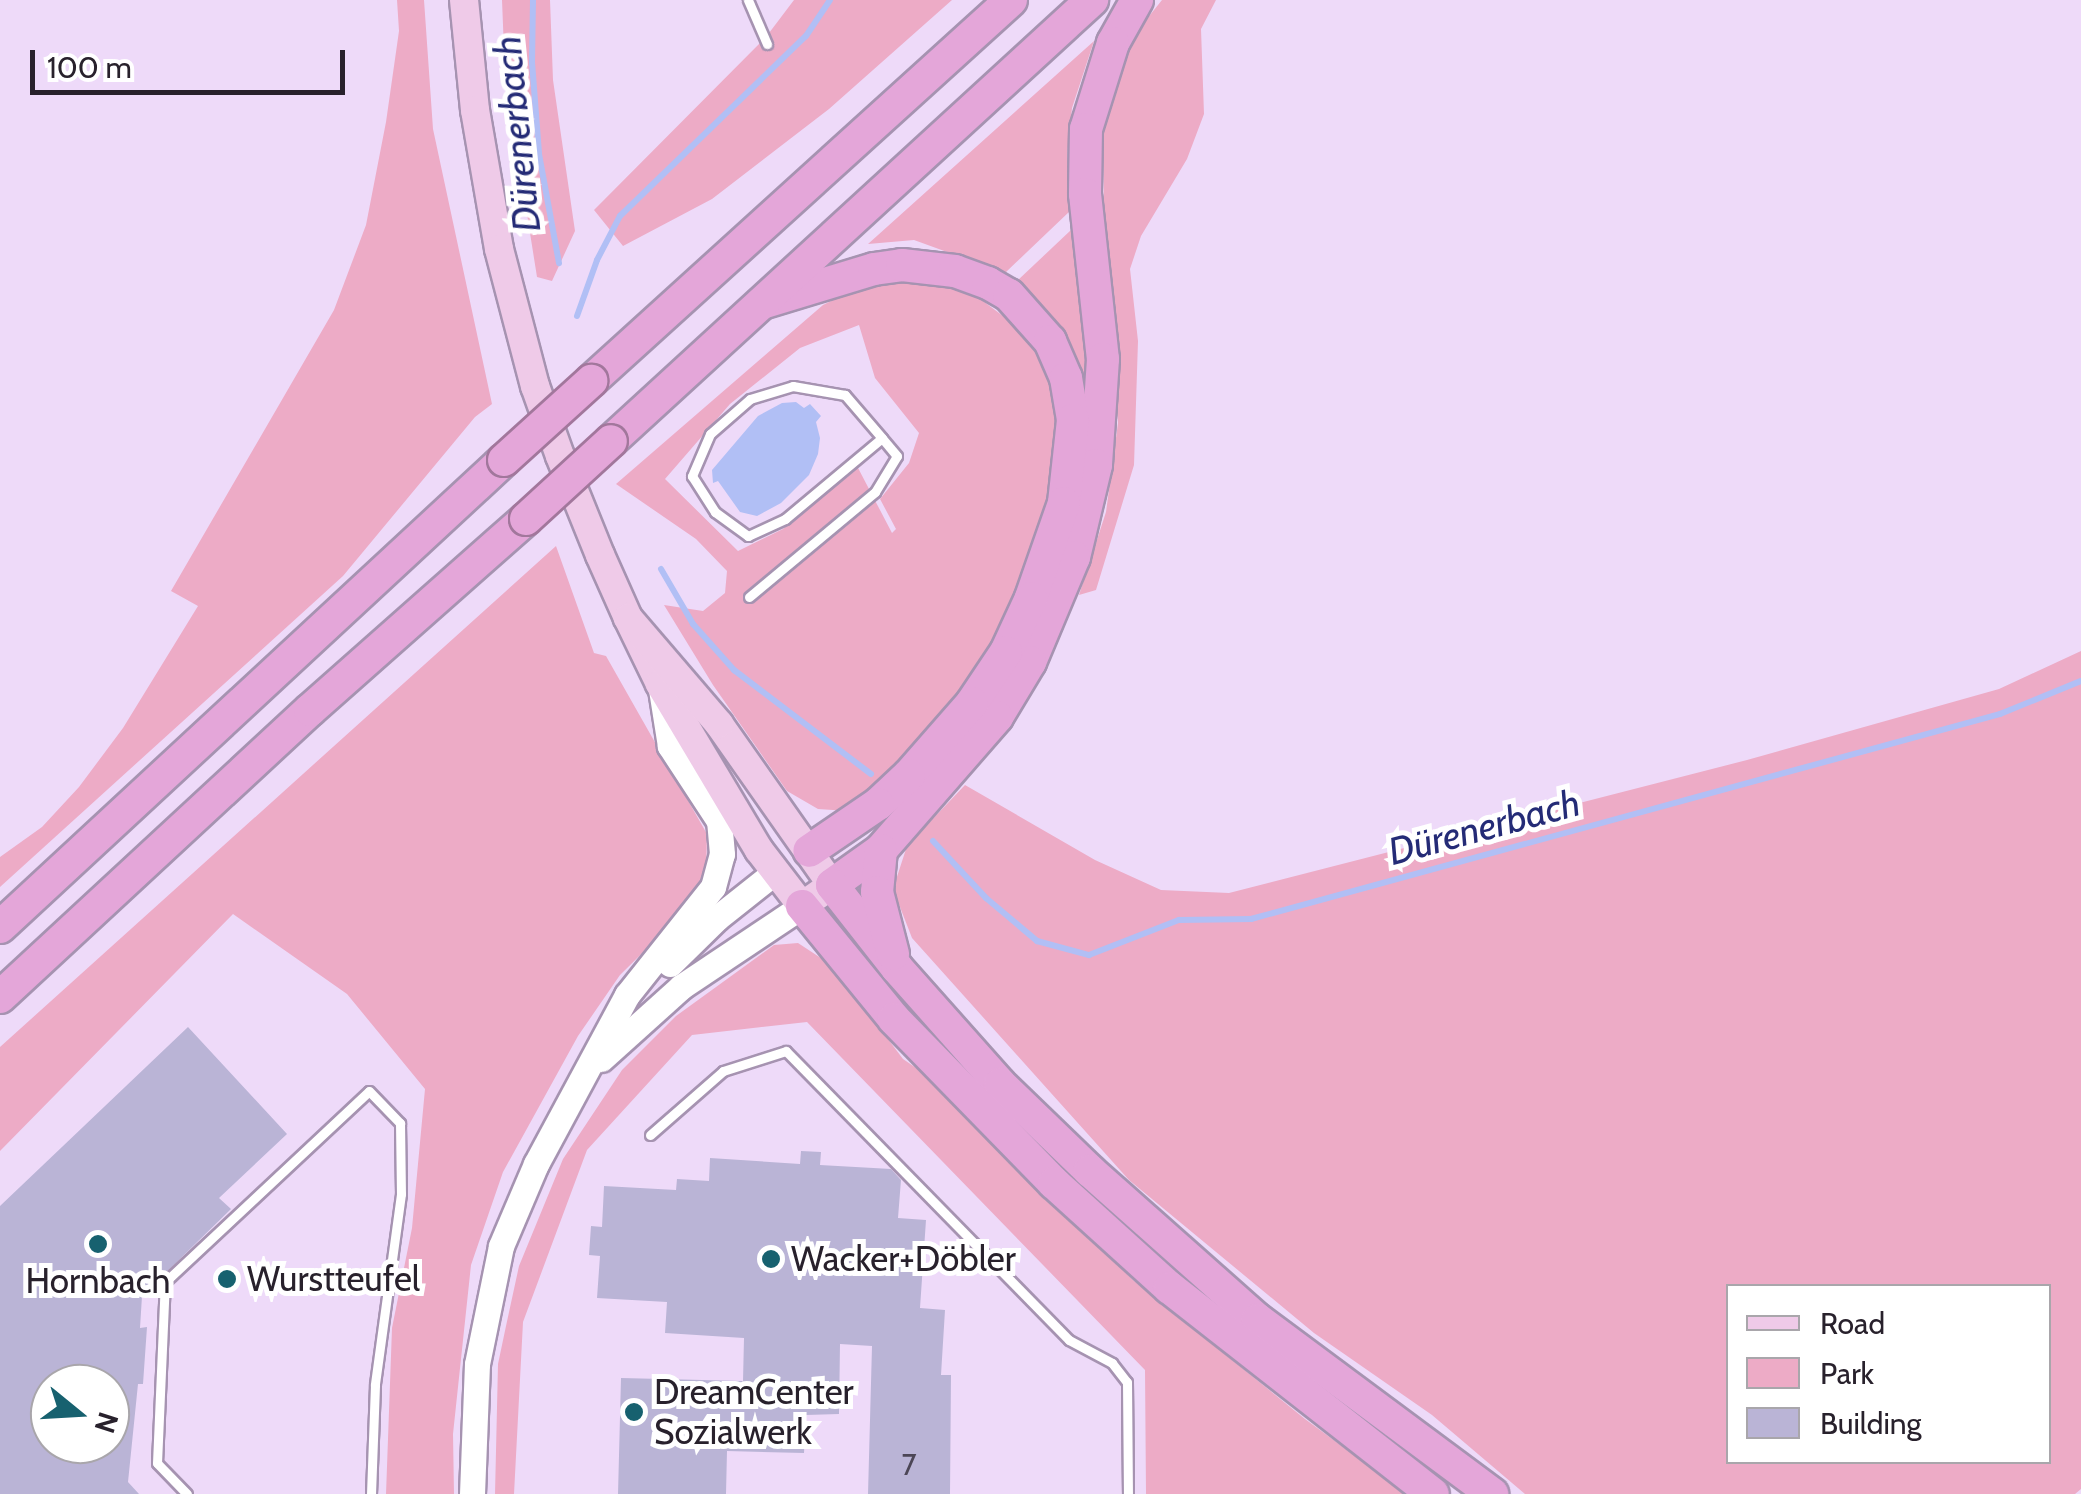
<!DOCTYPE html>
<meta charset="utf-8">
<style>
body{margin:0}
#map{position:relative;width:2081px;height:1494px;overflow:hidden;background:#eedaf9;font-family:Cabin,sans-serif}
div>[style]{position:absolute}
.green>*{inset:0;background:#edabc6}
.water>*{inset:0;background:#b1bff5}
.stream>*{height:6px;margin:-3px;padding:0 3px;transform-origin:3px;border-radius:3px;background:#b1bff5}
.building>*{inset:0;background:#bab4d6}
.roads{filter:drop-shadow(2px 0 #a693b1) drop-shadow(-2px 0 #a693b1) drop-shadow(0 2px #a693b1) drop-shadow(0 -2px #a693b1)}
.lane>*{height:9px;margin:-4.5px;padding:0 4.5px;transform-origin:4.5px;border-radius:4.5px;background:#fff}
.secondary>*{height:25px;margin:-12.5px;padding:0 12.5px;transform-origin:12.5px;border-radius:12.5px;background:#fff}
.primary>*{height:28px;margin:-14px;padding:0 14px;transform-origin:14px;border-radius:14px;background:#efcae8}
.highway>*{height:32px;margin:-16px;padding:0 16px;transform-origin:16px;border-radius:16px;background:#e4a6d9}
.bridges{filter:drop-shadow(2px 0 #a2779c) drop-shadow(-2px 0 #a2779c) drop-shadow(0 2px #a2779c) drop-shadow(0 -2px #a2779c)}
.highway-bridge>*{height:32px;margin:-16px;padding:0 16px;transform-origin:16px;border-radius:16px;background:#e4a6d9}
.dots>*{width:28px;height:28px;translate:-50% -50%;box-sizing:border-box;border:5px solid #fff;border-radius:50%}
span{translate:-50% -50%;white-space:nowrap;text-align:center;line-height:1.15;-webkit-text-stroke:10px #fff;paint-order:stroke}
.number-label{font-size:30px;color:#4c4656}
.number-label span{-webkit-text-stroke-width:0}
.poi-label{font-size:35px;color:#28212c}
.left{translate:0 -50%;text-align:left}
.water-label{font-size:38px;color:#242b76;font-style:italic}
.legend{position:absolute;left:1726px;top:1284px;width:325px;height:180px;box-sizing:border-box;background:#fff;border:2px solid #a9a6ab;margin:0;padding:12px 18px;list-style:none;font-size:30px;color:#28212c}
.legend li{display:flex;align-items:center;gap:20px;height:50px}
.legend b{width:50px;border:2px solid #a9a6ab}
.north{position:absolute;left:30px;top:1364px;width:100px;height:100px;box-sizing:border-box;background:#fff;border:2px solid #a9a6ab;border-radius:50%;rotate:108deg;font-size:28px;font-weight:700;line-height:40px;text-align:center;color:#28212c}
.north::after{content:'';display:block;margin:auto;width:35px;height:45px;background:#17616f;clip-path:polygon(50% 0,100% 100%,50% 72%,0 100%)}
.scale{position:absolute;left:30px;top:50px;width:315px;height:45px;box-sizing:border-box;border:5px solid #28212c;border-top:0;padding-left:12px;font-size:30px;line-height:35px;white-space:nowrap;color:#28212c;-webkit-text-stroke:8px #fff;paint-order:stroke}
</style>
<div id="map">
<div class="green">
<i style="clip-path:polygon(397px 0,424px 0,433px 129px,492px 404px,475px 417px,343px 576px,0 887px,0 857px,42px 827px,79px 787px,123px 728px,198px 606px,171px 591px,334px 310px,366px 225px,386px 122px,399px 31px)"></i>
<i style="clip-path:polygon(502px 0,550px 0,553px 80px,575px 231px,552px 281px,537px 277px,505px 76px)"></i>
<i style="clip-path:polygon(794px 0,952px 0,829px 109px,712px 199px,623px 246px,594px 210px,766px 37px)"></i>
<i style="clip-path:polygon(1162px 0,1216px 0,1201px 29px,1204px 114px,1187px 159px,1141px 236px,1130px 269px,1138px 341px,1134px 465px,1096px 590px,1079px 595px,1106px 512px,1118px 423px,1104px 224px,1103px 111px,1134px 35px)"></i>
<i style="clip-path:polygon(1094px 41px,1072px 108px,1067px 155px,1070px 211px,1005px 273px,914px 240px,868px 244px)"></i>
<i style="clip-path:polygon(1071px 230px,1086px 303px,1090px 415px,1068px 351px,1033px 296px,1017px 281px)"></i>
<i style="clip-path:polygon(evenodd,916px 278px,956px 285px,975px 295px,1023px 331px,1048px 376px,1059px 436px,1052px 497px,1035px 561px,989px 655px,938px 722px,848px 811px,818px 809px,787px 791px,713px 685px,664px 605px,703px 611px,725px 593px,727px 571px,696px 539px,616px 484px,823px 305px,867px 283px,916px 278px,859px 325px,875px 378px,919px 433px,909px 463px,880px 499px,896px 529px,892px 533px,857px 466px,783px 529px,738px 551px,665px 479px,730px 404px,800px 348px,859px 325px)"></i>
<i style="clip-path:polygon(556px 546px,594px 653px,606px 656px,707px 834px,706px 877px,693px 903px,620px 975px,578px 1036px,503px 1172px,471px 1265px,453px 1434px,454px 1494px,386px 1494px,392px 1328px,412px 1228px,425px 1089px,347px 994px,233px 914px,0 1151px,0 1047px)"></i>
<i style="clip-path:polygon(evenodd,2081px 651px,2081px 1489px,2075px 1494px,1525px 1494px,1432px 1415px,1314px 1333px,1129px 1180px,912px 938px,893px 889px,907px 846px,965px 785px,1095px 860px,1161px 890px,1229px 893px,1747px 760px,1999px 689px,2081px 651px,1728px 1286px,2048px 1286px,2048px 1462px,1728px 1462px,1728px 1286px)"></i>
<i style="clip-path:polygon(798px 943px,833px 966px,903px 1059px,922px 1072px,1133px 1280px,1305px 1419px,1407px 1494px,1146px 1494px,1145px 1370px,807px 1022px,692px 1035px,587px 1150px,523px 1322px,514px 1494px,495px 1494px,498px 1364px,506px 1326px,519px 1266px,563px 1159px,622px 1070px,676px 1016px,774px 945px)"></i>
</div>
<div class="water">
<i style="clip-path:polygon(796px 402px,804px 408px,810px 404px,821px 416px,816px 422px,820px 438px,818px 454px,809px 475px,781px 503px,757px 516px,740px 512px,718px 481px,713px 483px,712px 470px,758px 416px,782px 403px)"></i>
</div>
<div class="stream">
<i style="left:533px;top:0;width:62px;rotate:90.9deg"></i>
<i style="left:532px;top:62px;width:92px;rotate:85.6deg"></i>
<i style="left:539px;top:154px;width:111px;rotate:79.6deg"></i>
<i style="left:577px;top:316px;width:59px;rotate:-70.3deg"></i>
<i style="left:597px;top:260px;width:50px;rotate:-62.4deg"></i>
<i style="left:620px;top:216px;width:259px;rotate:-44.1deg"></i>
<i style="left:806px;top:36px;width:43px;rotate:-56.3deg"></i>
<i style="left:661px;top:569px;width:64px;rotate:59.8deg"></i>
<i style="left:693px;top:624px;width:62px;rotate:48.3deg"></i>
<i style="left:734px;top:670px;width:172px;rotate:37.2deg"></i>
<i style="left:933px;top:841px;width:78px;rotate:47.1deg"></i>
<i style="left:986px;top:898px;width:67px;rotate:40.1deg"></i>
<i style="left:1037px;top:941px;width:54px;rotate:15.1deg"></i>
<i style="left:1089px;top:955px;width:97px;rotate:-21.3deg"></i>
<i style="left:1179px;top:920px;width:72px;rotate:-0.8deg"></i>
<i style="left:1251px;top:919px;width:777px;rotate:-15.31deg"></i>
<i style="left:2000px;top:714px;width:87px;rotate:-22.2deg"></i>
</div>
<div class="building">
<i style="clip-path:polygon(evenodd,188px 1027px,287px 1134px,219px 1198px,231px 1209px,142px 1296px,140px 1328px,147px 1327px,143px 1384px,138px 1384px,128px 1482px,139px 1494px,0 1494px,0 1206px,188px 1027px,50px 1384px,110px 1384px,110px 1444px,50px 1444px,50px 1384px)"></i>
<i style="clip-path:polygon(801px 1151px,821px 1152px,820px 1165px,891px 1169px,901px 1180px,898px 1218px,926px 1220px,920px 1308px,945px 1310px,941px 1375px,951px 1375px,950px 1494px,868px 1494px,872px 1346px,840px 1344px,839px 1414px,806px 1415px,804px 1453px,727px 1451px,726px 1494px,618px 1494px,621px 1378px,743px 1381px,744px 1338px,665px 1333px,667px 1302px,597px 1298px,600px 1256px,589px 1255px,591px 1226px,602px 1227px,604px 1186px,676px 1190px,677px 1179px,709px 1181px,710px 1158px,800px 1164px)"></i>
</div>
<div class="roads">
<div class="lane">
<i style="left:748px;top:0;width:48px;rotate:66.6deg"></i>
<i style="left:749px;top:597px;width:164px;rotate:-39.8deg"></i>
<i style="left:875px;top:492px;width:42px;rotate:-58.6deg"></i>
<i style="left:897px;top:456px;width:23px;rotate:-130deg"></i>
<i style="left:882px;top:438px;width:57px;rotate:-130.7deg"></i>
<i style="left:845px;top:395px;width:53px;rotate:-170.2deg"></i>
<i style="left:793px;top:386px;width:45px;rotate:163.2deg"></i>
<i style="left:750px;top:399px;width:53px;rotate:138.8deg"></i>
<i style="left:710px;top:434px;width:46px;rotate:113.2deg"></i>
<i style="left:692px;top:476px;width:43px;rotate:57.4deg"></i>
<i style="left:715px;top:512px;width:41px;rotate:36deg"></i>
<i style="left:748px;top:536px;width:41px;rotate:-24.7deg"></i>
<i style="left:785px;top:519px;width:126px;rotate:-39.9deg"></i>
<i style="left:650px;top:1135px;width:97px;rotate:-41.2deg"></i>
<i style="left:723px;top:1071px;width:66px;rotate:-17.6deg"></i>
<i style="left:786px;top:1051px;width:404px;rotate:45.6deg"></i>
<i style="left:1069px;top:1340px;width:49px;rotate:28.1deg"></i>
<i style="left:1112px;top:1363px;width:24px;rotate:52deg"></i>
<i style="left:1127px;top:1382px;width:112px;rotate:89.5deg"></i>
<i style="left:187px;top:1494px;width:43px;rotate:-134.1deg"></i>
<i style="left:157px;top:1463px;width:181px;rotate:-87.5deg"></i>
<i style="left:165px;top:1282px;width:279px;rotate:-43.1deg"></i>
<i style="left:369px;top:1091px;width:45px;rotate:45.9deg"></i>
<i style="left:400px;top:1123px;width:71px;rotate:89.2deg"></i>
<i style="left:401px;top:1194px;width:193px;rotate:97.8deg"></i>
<i style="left:375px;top:1385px;width:109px;rotate:92.1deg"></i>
</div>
<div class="secondary">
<i style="left:670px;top:964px;width:66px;rotate:-44.4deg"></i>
<i style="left:717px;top:918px;width:74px;rotate:-38.4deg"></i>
<i style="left:601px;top:1059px;width:108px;rotate:-42deg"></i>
<i style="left:681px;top:987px;width:146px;rotate:-33.8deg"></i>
<i style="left:472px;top:1494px;width:130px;rotate:-87.8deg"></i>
<i style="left:477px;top:1364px;width:120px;rotate:-78.5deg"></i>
<i style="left:501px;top:1246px;width:89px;rotate:-66.9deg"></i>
<i style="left:536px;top:1164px;width:192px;rotate:-61.7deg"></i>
<i style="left:627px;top:995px;width:138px;rotate:-51.5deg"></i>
<i style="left:713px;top:887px;width:34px;rotate:-75deg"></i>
<i style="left:722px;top:854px;width:33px;rotate:-95deg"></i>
<i style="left:719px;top:821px;width:90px;rotate:-123.2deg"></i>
<i style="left:670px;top:746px;width:58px;rotate:-99deg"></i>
</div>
<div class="primary">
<i style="left:464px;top:0;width:111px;rotate:84.3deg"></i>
<i style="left:475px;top:110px;width:141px;rotate:80.2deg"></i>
<i style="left:499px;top:249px;width:142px;rotate:75.3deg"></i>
<i style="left:535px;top:386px;width:74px;rotate:70.3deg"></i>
<i style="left:560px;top:456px;width:107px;rotate:68deg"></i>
<i style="left:600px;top:555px;width:69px;rotate:66deg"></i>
<i style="left:628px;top:618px;width:73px;rotate:64.1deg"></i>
<i style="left:660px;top:684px;width:193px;rotate:59.2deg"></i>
<i style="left:759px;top:850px;width:71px;rotate:52.5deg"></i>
<i style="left:802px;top:906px;width:37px;rotate:-35deg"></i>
<i style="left:832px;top:885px;width:197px;rotate:-125.1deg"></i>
<i style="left:719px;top:724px;width:140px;rotate:-130.6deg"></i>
</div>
<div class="highway">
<i style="left:1137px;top:0;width:49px;rotate:119.2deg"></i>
<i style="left:1113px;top:43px;width:90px;rotate:107.4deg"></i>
<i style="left:1086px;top:129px;width:65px;rotate:90.9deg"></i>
<i style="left:1085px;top:194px;width:166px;rotate:83.8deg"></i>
<i style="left:1103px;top:359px;width:106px;rotate:93.8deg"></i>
<i style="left:1096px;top:465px;width:95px;rotate:103.4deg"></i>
<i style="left:1074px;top:557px;width:114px;rotate:112.7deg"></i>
<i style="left:1030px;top:662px;width:64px;rotate:121deg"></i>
<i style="left:997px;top:717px;width:176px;rotate:131.1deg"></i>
<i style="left:881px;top:850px;width:60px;rotate:144.5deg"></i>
<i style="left:832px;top:885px;width:105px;rotate:51.9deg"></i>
<i style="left:897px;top:968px;width:155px;rotate:48.4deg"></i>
<i style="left:1000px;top:1084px;width:125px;rotate:44deg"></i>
<i style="left:1090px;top:1171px;width:225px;rotate:41.6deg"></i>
<i style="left:1258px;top:1320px;width:292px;rotate:36.6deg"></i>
<i style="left:762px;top:303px;width:117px;rotate:-16.9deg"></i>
<i style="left:874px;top:269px;width:28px;rotate:-8deg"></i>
<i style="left:902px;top:265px;width:53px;rotate:6.5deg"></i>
<i style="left:955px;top:271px;width:35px;rotate:20deg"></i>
<i style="left:988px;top:283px;width:24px;rotate:30deg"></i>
<i style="left:1009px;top:295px;width:62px;rotate:48.3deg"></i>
<i style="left:1050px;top:341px;width:40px;rotate:66.6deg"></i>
<i style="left:1066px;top:378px;width:43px;rotate:80.5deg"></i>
<i style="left:1073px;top:420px;width:83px;rotate:96.2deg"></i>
<i style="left:1064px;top:503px;width:101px;rotate:109.2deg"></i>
<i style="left:1031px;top:598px;width:60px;rotate:114.8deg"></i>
<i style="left:1006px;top:652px;width:61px;rotate:123.7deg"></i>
<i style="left:972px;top:703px;width:96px;rotate:131.2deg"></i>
<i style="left:909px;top:775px;width:42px;rotate:136.9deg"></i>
<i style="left:878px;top:804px;width:83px;rotate:145.7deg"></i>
<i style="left:591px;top:381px;width:567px;rotate:-42.21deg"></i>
<i style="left:611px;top:441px;width:653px;rotate:-42.52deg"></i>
<i style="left:881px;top:850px;width:42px;rotate:95.4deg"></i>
<i style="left:877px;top:892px;width:64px;rotate:75.5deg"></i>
<i style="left:802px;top:906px;width:146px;rotate:50.8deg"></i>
<i style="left:894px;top:1019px;width:229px;rotate:45.7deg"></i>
<i style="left:1054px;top:1183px;width:156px;rotate:42.2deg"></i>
<i style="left:1170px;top:1288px;width:334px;rotate:38.1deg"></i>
<i style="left:0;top:927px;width:687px;rotate:-42.82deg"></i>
<i style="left:0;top:997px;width:422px;rotate:-42.8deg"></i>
<i style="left:310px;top:710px;width:288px;rotate:-41.5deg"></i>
</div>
</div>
<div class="bridges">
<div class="highway-bridge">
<i style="left:504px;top:460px;width:118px;rotate:-42.2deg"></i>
<i style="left:526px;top:519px;width:115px;rotate:-42.5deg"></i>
</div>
</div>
<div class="dots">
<i style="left:98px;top:1244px;background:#17616f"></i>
<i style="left:771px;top:1259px;background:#17616f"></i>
<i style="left:227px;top:1279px;background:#17616f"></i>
<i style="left:634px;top:1412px;background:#17616f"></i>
</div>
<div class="number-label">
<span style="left:909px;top:1465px">7</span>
</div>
<div class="poi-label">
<span class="left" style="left:791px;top:1259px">Wacker+Döbler</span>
<span class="left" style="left:247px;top:1279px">Wurstteufel</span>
<span style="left:98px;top:1281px">Hornbach</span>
<span class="left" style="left:654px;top:1412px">DreamCenter<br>Sozialwerk</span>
</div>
<div class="water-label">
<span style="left:517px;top:134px;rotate:-96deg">Dürenerbach</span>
<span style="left:1484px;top:827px;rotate:-15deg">Dürenerbach</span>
</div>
<ul class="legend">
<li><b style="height:12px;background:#efcae8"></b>Road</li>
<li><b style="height:28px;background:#edabc6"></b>Park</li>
<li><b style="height:28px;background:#bab4d6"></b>Building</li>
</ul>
<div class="north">N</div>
<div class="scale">100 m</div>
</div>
